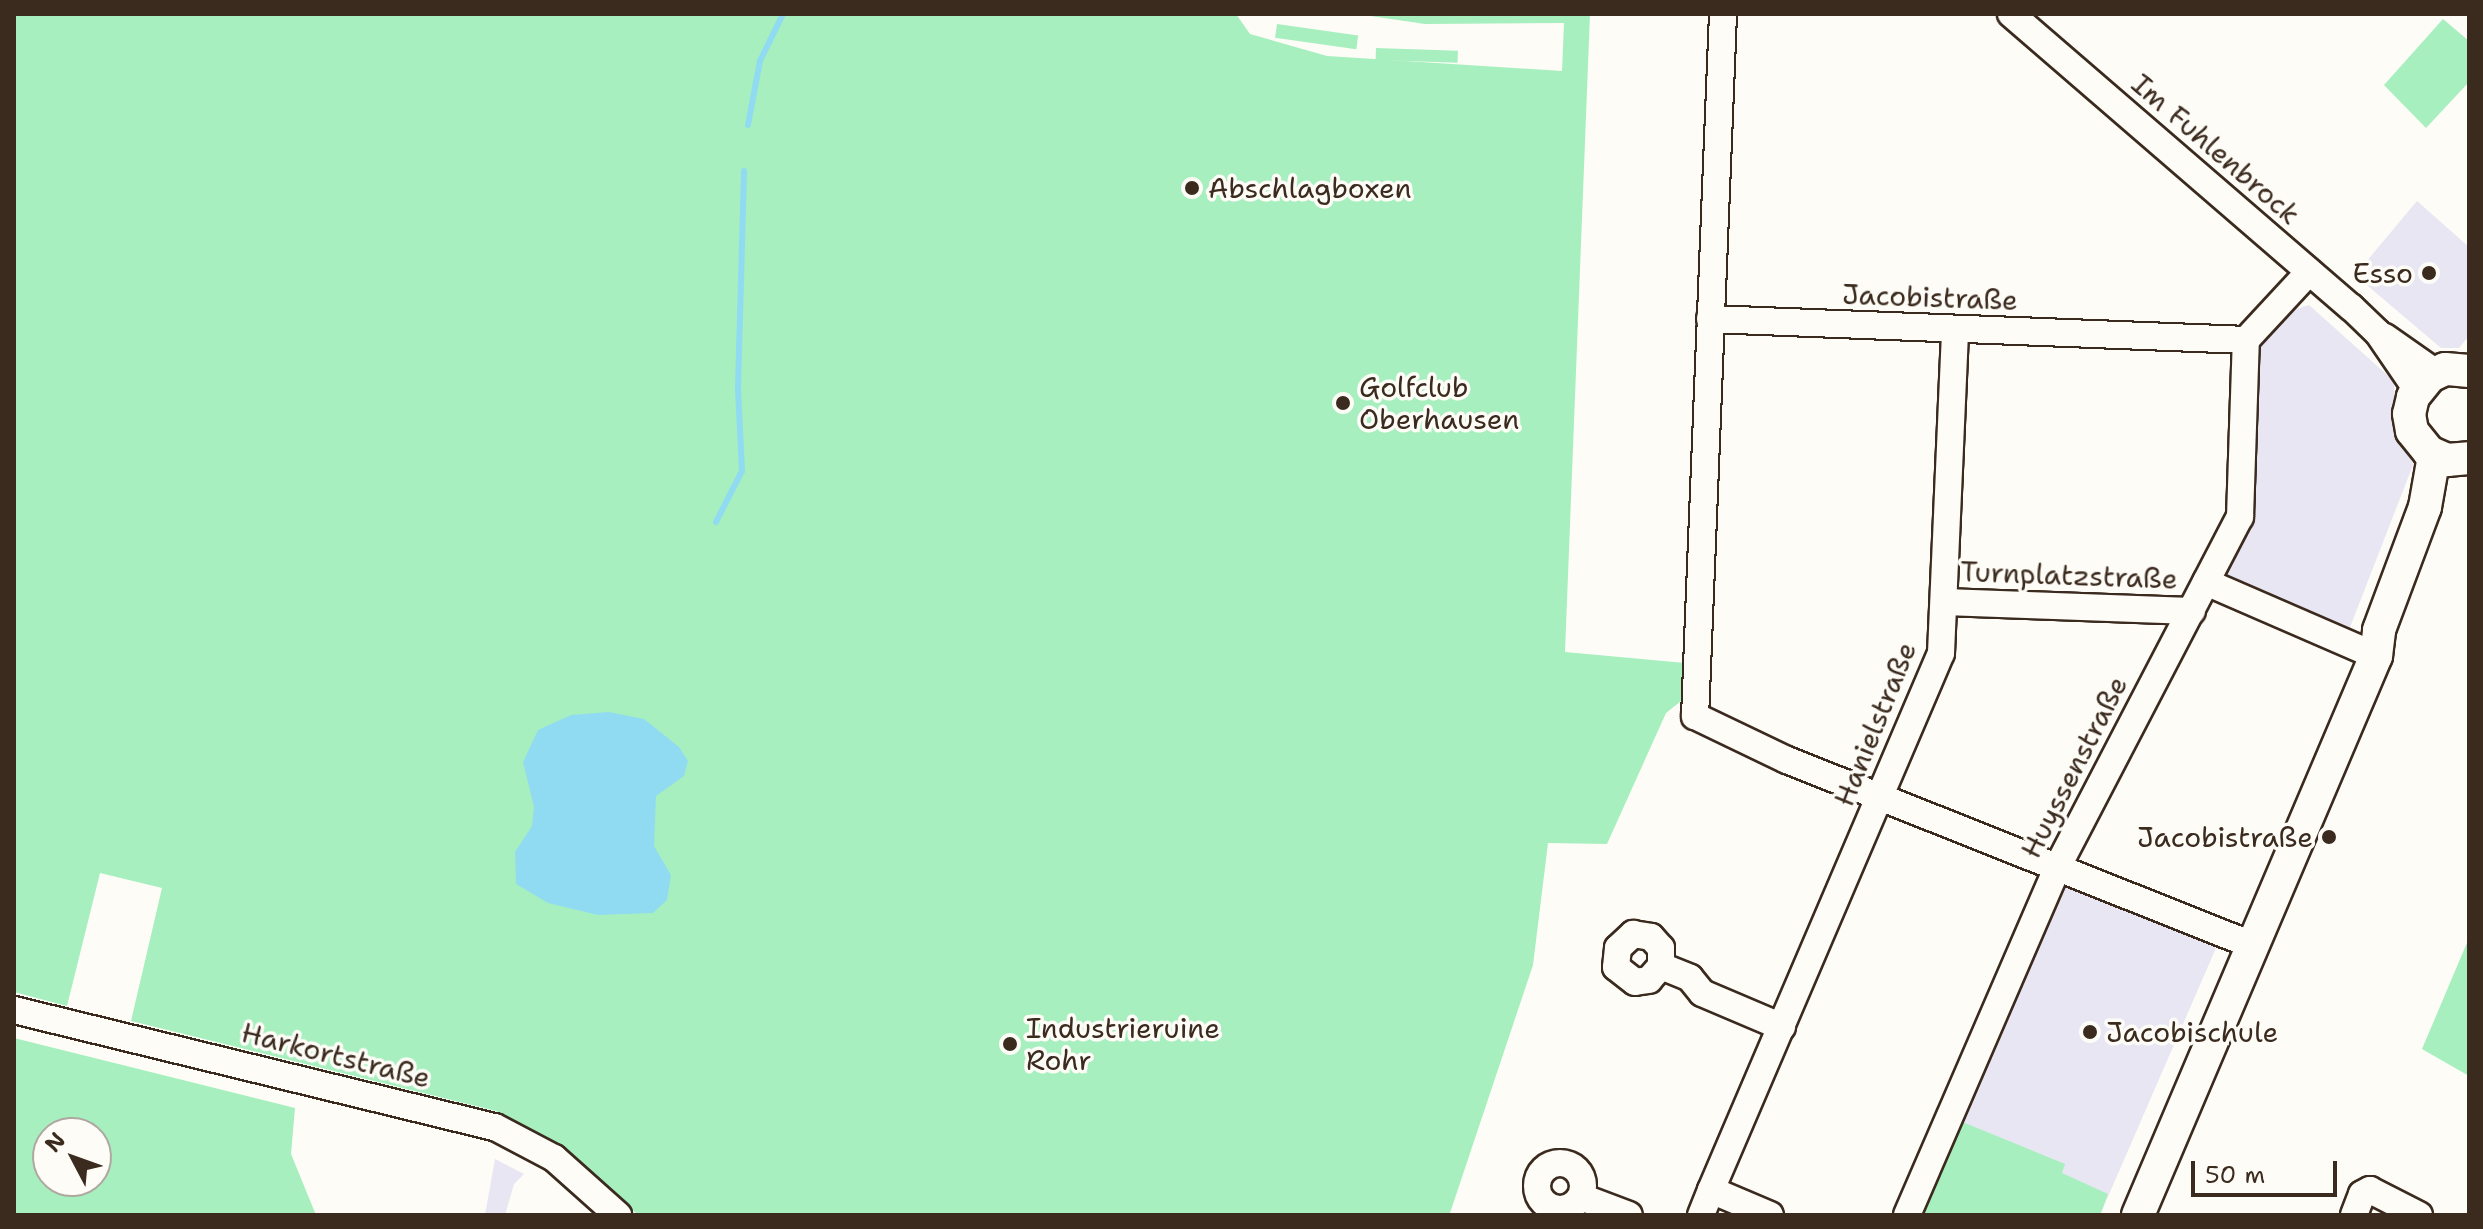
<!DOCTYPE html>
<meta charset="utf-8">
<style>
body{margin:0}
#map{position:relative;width:2483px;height:1229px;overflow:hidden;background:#fdfcf7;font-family:"Shantell Sans",sans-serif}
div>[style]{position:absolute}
.built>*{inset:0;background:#e7e6f2}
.green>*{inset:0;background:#a7efbe;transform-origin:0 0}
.water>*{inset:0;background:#90dbf1}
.stream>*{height:6px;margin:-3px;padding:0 3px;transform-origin:3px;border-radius:3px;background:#90dbf1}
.roads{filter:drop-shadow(2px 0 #3b2a1e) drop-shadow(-2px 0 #3b2a1e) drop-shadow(0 2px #3b2a1e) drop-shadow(0 -2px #3b2a1e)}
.minor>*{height:26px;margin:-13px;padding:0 13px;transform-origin:13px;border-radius:13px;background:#fdfcf7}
.minor>.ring{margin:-13px;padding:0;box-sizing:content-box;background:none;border:26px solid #fdfcf7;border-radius:50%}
.major>*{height:32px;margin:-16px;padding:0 16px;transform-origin:16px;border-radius:16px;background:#fdfcf7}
.dots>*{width:22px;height:22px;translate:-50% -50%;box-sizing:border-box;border:4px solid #fdfcf7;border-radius:50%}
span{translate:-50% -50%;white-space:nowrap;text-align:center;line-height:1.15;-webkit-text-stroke:7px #fdfcf7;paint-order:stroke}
.street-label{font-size:28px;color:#3b2a1e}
.poi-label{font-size:28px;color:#3b2a1e}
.left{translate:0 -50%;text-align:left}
.right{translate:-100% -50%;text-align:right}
.frame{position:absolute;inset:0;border:16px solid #3b2a1e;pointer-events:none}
.north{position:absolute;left:32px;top:1117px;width:80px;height:80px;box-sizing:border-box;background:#fdfcf7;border:2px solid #afa8a0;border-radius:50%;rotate:311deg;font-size:22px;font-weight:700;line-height:32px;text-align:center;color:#3b2a1e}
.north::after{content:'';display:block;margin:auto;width:28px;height:36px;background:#3b2a1e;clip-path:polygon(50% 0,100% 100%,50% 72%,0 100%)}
.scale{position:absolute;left:2191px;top:1161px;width:146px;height:36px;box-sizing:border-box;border:4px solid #3b2a1e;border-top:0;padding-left:10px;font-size:24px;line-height:28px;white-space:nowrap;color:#3b2a1e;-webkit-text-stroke:6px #fdfcf7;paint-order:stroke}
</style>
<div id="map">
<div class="built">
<i style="clip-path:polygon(2417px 201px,2469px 247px,2469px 336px,2459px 348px,2441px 348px,2355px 275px)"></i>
<i style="clip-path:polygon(2309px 305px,2394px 381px,2395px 414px,2413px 465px,2347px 635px,2225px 583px,2222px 574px,2259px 345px,2287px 312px)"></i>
<i style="clip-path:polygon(2062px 882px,2216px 948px,2100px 1215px,1920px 1215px)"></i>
<i style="clip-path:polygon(495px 1159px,524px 1174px,514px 1184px,505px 1215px,485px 1215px)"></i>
</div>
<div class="green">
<i style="clip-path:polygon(14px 14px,1236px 14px,1250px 34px,1327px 56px,1562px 71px,1564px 23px,1425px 24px,1357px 14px,1590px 14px,1565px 652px,1685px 663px,1681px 701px,1666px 713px,1607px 844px,1548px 843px,1533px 965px,1450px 1213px,638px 1215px,557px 1145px,496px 1111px,131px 1021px,162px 888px,100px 873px,67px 1006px,14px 992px)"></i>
<i style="clip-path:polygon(2443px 19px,2469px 41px,2469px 82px,2426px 128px,2384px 85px)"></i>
<i style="left:1277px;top:24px;width:82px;height:14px;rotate:8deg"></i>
<i style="left:1376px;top:48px;width:82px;height:12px;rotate:2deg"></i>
<i style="clip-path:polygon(2469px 938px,2469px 1076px,2422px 1049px)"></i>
<i style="clip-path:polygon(evenodd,14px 1038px,295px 1108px,291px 1154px,316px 1215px,14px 1215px,14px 1038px,48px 1133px,96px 1133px,96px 1181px,48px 1181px,48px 1133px)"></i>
<i style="clip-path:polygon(1960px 1121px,2065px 1164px,2062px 1173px,2108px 1194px,2100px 1215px,1920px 1215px)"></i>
</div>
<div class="water">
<i style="clip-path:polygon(609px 712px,644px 719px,679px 747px,688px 761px,684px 776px,656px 796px,654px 846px,671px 875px,667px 900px,653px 913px,598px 915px,548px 903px,516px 884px,515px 852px,532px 826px,534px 807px,523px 762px,538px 730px,571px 715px)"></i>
</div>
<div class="stream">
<i style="left:748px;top:125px;width:65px;rotate:-79.4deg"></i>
<i style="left:760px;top:61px;width:52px;rotate:-63.9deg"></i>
<i style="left:716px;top:522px;width:57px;rotate:-63deg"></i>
<i style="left:742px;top:471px;width:83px;rotate:-92.8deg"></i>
<i style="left:738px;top:388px;width:217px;rotate:-88.4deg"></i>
</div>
<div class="roads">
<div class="minor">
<i style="left:1723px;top:14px;width:703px;rotate:92.28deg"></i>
<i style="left:1695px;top:716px;width:102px;rotate:25.6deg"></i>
<i style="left:1787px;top:760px;width:500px;rotate:21.7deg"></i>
<i style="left:2011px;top:14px;width:449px;rotate:40.8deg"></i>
<i style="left:2351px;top:307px;width:37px;rotate:44deg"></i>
<i style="left:2378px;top:333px;width:69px;rotate:55.6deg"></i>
<i style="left:1710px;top:319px;width:536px;rotate:2.24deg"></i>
<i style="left:2385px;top:337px;width:62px;rotate:35.2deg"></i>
<i style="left:2246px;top:340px;width:93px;rotate:-47.2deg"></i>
<i style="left:2206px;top:582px;width:185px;rotate:23.5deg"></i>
<i style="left:1944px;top:602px;width:248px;rotate:2.1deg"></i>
<i style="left:1661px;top:966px;width:18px;rotate:131deg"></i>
<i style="left:1649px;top:980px;width:14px;rotate:172deg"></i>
<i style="left:1635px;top:982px;width:24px;rotate:-142deg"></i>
<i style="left:1616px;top:967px;width:19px;rotate:-84deg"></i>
<i style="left:1618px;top:948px;width:21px;rotate:-43deg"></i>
<i style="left:1633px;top:934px;width:18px;rotate:9deg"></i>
<i style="left:1651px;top:937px;width:15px;rotate:48deg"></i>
<i style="left:1661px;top:948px;width:18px;rotate:90deg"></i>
<i style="left:1661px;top:966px;width:31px;rotate:22deg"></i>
<i style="left:1690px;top:978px;width:19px;rotate:51deg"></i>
<i style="left:1702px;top:993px;width:87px;rotate:23deg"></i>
<i style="left:14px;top:1010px;width:495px;rotate:13.7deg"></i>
<i style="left:495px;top:1127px;width:67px;rotate:27.7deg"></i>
<i style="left:554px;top:1158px;width:86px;rotate:41.7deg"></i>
<i class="ring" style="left:1537px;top:1163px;width:20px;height:20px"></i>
<i style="left:1711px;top:1190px;width:584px;rotate:-66.81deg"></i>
<i style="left:1941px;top:653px;width:321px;rotate:-87.5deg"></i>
<i style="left:1581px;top:1197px;width:51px;rotate:20.6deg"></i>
<i style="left:1701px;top:1215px;width:27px;rotate:-68deg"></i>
<i style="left:1711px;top:1190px;width:64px;rotate:23deg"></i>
<i style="left:1907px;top:1215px;width:380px;rotate:-66.6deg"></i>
<i style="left:2058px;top:866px;width:394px;rotate:-62.5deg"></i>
<i style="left:2240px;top:517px;width:177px;rotate:-88.1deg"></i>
<i style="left:2354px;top:1215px;width:22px;rotate:-69deg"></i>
<i style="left:2362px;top:1194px;width:9px;rotate:-27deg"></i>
<i style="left:2370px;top:1190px;width:55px;rotate:27deg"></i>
</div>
<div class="major">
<i style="left:2469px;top:371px;width:24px;rotate:-175deg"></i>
<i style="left:2445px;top:369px;width:17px;rotate:155deg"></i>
<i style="left:2430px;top:376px;width:27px;rotate:129deg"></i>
<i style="left:2413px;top:397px;width:17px;rotate:103deg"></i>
<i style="left:2409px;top:414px;width:17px;rotate:80deg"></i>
<i style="left:2412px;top:431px;width:27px;rotate:51deg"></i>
<i style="left:2429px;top:452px;width:20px;rotate:24deg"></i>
<i style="left:2447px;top:460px;width:22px;rotate:-5deg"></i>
<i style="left:2138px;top:1215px;width:608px;rotate:-66.94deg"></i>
<i style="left:2376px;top:656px;width:26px;rotate:-83deg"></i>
<i style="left:2379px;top:630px;width:131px;rotate:-69.5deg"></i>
<i style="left:2425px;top:507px;width:52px;rotate:-80deg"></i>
</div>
</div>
<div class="dots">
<i style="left:1192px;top:188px;background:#3b2a1e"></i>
<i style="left:2429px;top:273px;background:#3b2a1e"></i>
<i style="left:1343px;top:403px;background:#3b2a1e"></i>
<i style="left:2329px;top:837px;background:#3b2a1e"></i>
<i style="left:2090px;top:1032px;background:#3b2a1e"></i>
<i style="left:1010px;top:1044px;background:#3b2a1e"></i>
</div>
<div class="street-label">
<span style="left:2216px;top:149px;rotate:41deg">Im Fuhlenbrock</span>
<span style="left:1930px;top:297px;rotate:2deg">Jacobistraße</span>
<span style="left:2069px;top:575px;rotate:2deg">Turnplatzstraße</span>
<span style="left:1875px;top:724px;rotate:-68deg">Hanielstraße</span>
<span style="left:2074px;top:767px;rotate:-63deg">Huyssenstraße</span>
<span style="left:336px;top:1055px;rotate:14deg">Harkortstraße</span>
</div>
<div class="poi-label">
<span class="left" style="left:1208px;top:188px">Abschlagboxen</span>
<span class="right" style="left:2413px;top:273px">Esso</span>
<span class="left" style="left:1359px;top:403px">Golfclub<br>Oberhausen</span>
<span class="right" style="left:2313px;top:837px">Jacobistraße</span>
<span class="left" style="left:1026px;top:1044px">Industrieruine<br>Rohr</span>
<span class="left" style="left:2106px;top:1032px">Jacobischule</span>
</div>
<div class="frame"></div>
<div class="north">N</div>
<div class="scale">50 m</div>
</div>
